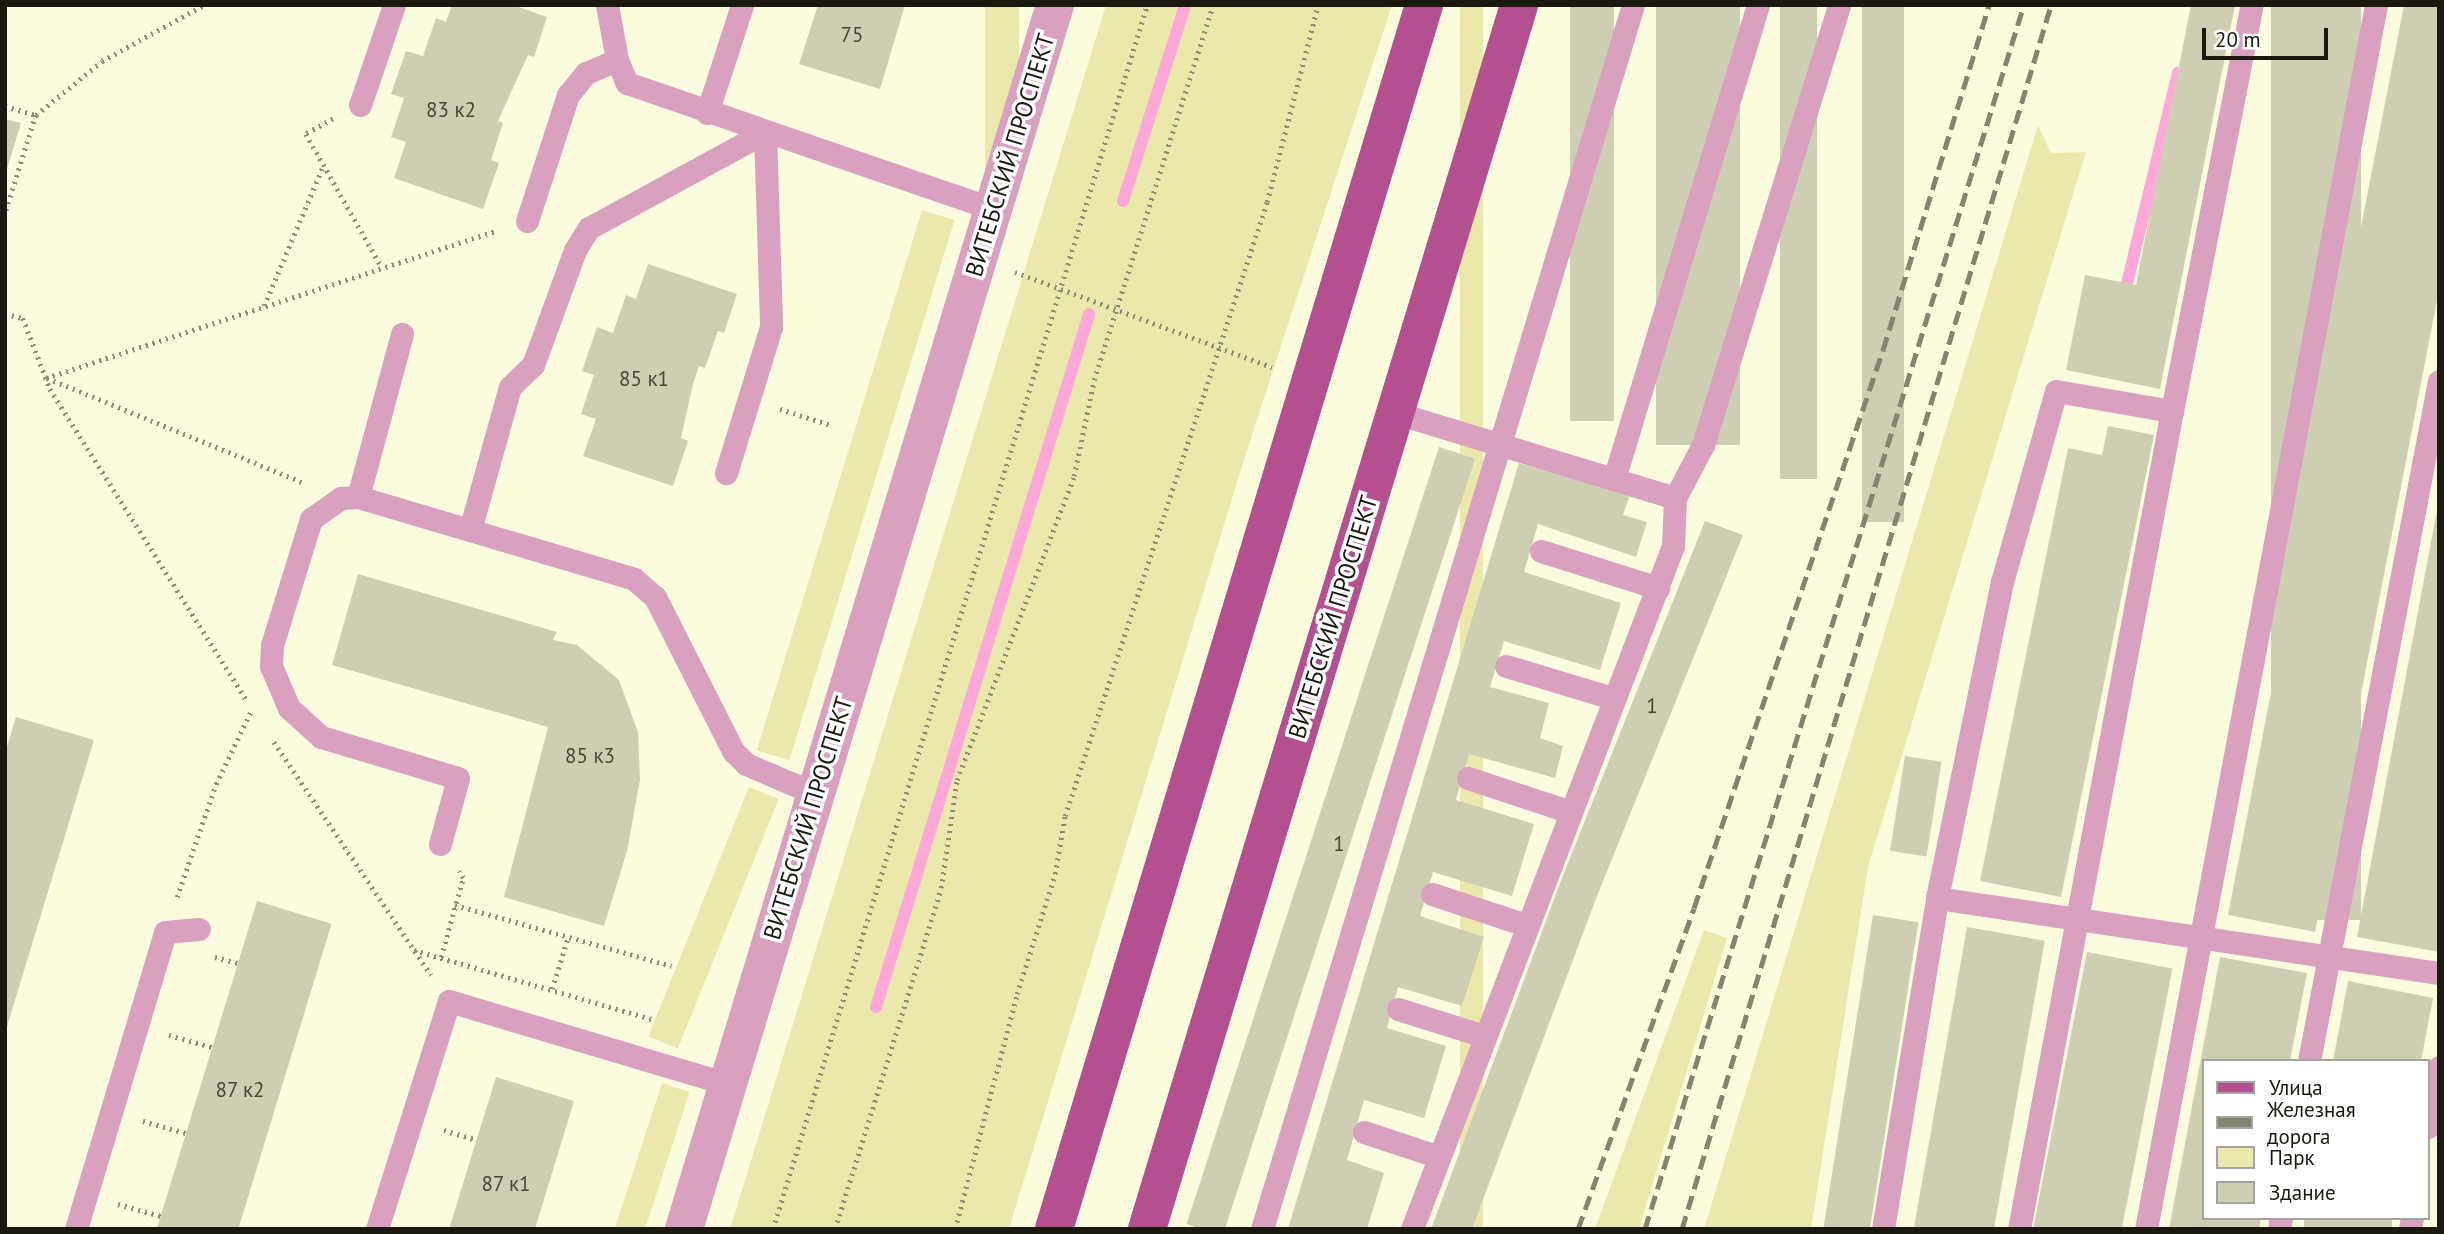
<!DOCTYPE html>
<meta charset="utf-8">
<style>
body{margin:0}
#map{position:relative;width:2444px;height:1234px;overflow:hidden;background:#fbfcde;font-family:"PT Sans",sans-serif}
div>[style]{position:absolute}
.green>*{inset:0;background:#eae9ab;transform-origin:0 0}
.stream>*{height:12px;margin:-6px;padding:0 6px;transform-origin:6px;border-radius:6px;background:#fda8d9}
.building>*{inset:0;background:#ceceb2;transform-origin:0 0}
.path>*{height:4.5px;margin-top:-2.25px;transform-origin:0;background:repeating-linear-gradient(90deg,#8c8d79 0 2px,transparent 0 7px)}
.service>*{height:23px;margin:-11.5px;padding:0 11.5px;transform-origin:11.5px;border-radius:11.5px;background:#d9a0c0}
.minor>*{height:38px;margin:-19px;padding:0 19px;transform-origin:19px;border-radius:19px;background:#d9a0c0}
.primary>*{height:38px;margin:-19px;padding:0 19px;transform-origin:19px;border-radius:19px;background:#b4508f}
.rail>*{height:5px;margin-top:-2.5px;transform-origin:0;background:repeating-linear-gradient(90deg,#848571 0 14px,transparent 0 21px)}
span{translate:-50% -50%;white-space:nowrap;text-align:center;line-height:1.15;-webkit-text-stroke:7px #fff;paint-order:stroke}
.number-label{font-size:21px;color:#464638}
.number-label span{-webkit-text-stroke-width:0}
.street-label{font-size:24px;color:#19190f}
.frame{position:absolute;inset:0;border:7px solid #19190f;pointer-events:none}
.legend{position:absolute;left:2202px;top:1059px;width:228px;height:161px;box-sizing:border-box;background:#fff;border:2px solid #a3a39f;margin:0;padding:9px 12px;list-style:none;font-size:21px;color:#19190f}
.legend li{display:flex;align-items:center;gap:14px;height:35px}
.legend b{width:35px;border:2px solid #a3a39f}
.scale{position:absolute;left:2202px;top:28px;width:126px;height:32px;box-sizing:border-box;border:4px solid #19190f;border-top:0;padding-left:9px;font-size:21px;line-height:24px;white-space:nowrap;color:#19190f;-webkit-text-stroke:5px #fff;paint-order:stroke}
</style>
<div id="map">
<div class="green">
<i style="left:985px;top:5px;width:34px;height:172px"></i>
<i style="clip-path:polygon(1106px 5px,1392px 5px,1242px 466px,1009px 1229px,730px 1229px)"></i>
<i style="left:1460px;top:5px;width:23px;height:1279px"></i>
<i style="clip-path:polygon(2038px 125px,2051px 153px,2086px 152px,1868px 867px,1811px 1229px,1704px 1229px)"></i>
<i style="left:922px;top:210px;width:34px;height:565px;rotate:17deg"></i>
<i style="left:749px;top:787px;width:32px;height:269px;rotate:22deg"></i>
<i style="clip-path:polygon(1704px 930px,1727px 938px,1639px 1229px,1595px 1229px)"></i>
<i style="left:662px;top:1083px;width:29px;height:153px;rotate:18deg"></i>
</div>
<div class="stream">
<i style="left:1123px;top:201px;width:206px;rotate:-72.4deg"></i>
<i style="left:2123px;top:300px;width:234px;rotate:-76.4deg"></i>
<i style="left:876px;top:1007px;width:725px;rotate:-72.91deg"></i>
</div>
<div class="building">
<i style="clip-path:polygon(452px 5px,513px 5px,547px 17px,534px 57px,528px 55px,498px 121px,503px 123px,491px 160px,499px 163px,483px 209px,394px 178px,406px 142px,391px 137px,404px 98px,391px 94px,406px 51px,423px 56px,436px 18px,446px 22px)"></i>
<i style="clip-path:polygon(818px 5px,905px 5px,880px 89px,799px 64px)"></i>
<i style="left:1570px;top:5px;width:44px;height:416px"></i>
<i style="left:1656px;top:5px;width:84px;height:440px"></i>
<i style="left:1780px;top:5px;width:37px;height:474px"></i>
<i style="left:1862px;top:5px;width:42px;height:517px"></i>
<i style="clip-path:polygon(2191px 5px,2235px 5px,2160px 389px,2066px 370px,2085px 275px,2136px 285px)"></i>
<i style="left:2271px;top:5px;width:90px;height:915px"></i>
<i style="clip-path:polygon(2404px 5px,2439px 5px,2439px 290px,2315px 932px,2228px 915px)"></i>
<i style="clip-path:polygon(5px 119px,21px 123px,6px 172px,5px 172px)"></i>
<i style="clip-path:polygon(648px 264px,737px 294px,724px 333px,718px 331px,705px 368px,699px 366px,693px 384px,681px 438px,688px 441px,673px 486px,583px 456px,596px 419px,581px 414px,594px 375px,582px 371px,597px 327px,613px 333px,626px 295px,636px 299px)"></i>
<i style="clip-path:polygon(2108px 426px,2154px 435px,2061px 897px,1980px 881px,2068px 448px,2102px 455px)"></i>
<i style="left:1439px;top:447px;width:38px;height:817px;rotate:18deg"></i>
<i style="clip-path:polygon(1519px 463px,1630px 495px,1623px 515px,1647px 522px,1636px 557px,1538px 524px,1524px 572px,1621px 603px,1600px 670px,1504px 641px,1490px 687px,1549px 703px,1540px 738px,1563px 746px,1555px 778px,1469px 754px,1456px 800px,1534px 824px,1512px 896px,1433px 872px,1420px 916px,1484px 937px,1462px 1006px,1398px 987px,1387px 1028px,1446px 1046px,1424px 1118px,1364px 1100px,1347px 1160px,1384px 1173px,1367px 1229px,1288px 1229px)"></i>
<i style="clip-path:polygon(2437px 510px,2439px 510px,2439px 952px,2357px 937px)"></i>
<i style="clip-path:polygon(1705px 521px,1743px 535px,1597px 896px,1472px 1229px,1431px 1229px,1562px 878px)"></i>
<i style="clip-path:polygon(358px 574px,557px 632px,553px 640px,577px 645px,619px 680px,638px 732px,640px 780px,627px 851px,604px 926px,504px 897px,548px 727px,332px 665px)"></i>
<i style="clip-path:polygon(16px 717px,94px 740px,6px 1030px,5px 753px)"></i>
<i style="left:1905px;top:756px;width:37px;height:96px;rotate:9deg"></i>
<i style="left:257px;top:901px;width:78px;height:343px;rotate:17deg"></i>
<i style="left:1873px;top:915px;width:46px;height:319px;rotate:9deg"></i>
<i style="left:1967px;top:927px;width:79px;height:307px;rotate:10deg"></i>
<i style="left:2087px;top:952px;width:87px;height:281px;rotate:11deg"></i>
<i style="clip-path:polygon(2220px 957px,2307px 973px,2290px 1061px,2204px 1061px,2204px 1218px,2261px 1218px,2259px 1229px,2169px 1229px)"></i>
<i style="clip-path:polygon(2348px 981px,2433px 998px,2421px 1061px,2333px 1061px)"></i>
<i style="clip-path:polygon(496px 1077px,574px 1101px,535px 1229px,449px 1229px)"></i>
<i style="left:2304px;top:1218px;width:88px;height:11px"></i>
</div>
<div class="path">
<i style="left:5px;top:106px;width:32px;rotate:16deg"></i>
<i style="left:36px;top:115px;width:104px;rotate:107.4deg"></i>
<i style="left:36px;top:115px;width:85px;rotate:-39.3deg"></i>
<i style="left:102px;top:61px;width:116px;rotate:-28.8deg"></i>
<i style="left:333px;top:119px;width:31px;rotate:151deg"></i>
<i style="left:306px;top:134px;width:154px;rotate:60.4deg"></i>
<i style="left:1015px;top:272px;width:274px;rotate:20.3deg"></i>
<i style="left:264px;top:306px;width:152px;rotate:-67.1deg"></i>
<i style="left:5px;top:314px;width:18px;rotate:13deg"></i>
<i style="left:23px;top:318px;width:76px;rotate:69.2deg"></i>
<i style="left:50px;top:389px;width:370px;rotate:57.7deg"></i>
<i style="left:46px;top:378px;width:474px;rotate:-18.1deg"></i>
<i style="left:47px;top:378px;width:278px;rotate:22.2deg"></i>
<i style="left:780px;top:409px;width:53px;rotate:17.4deg"></i>
<i style="left:274px;top:742px;width:281px;rotate:56deg"></i>
<i style="left:177px;top:897px;width:120px;rotate:-71deg"></i>
<i style="left:216px;top:784px;width:83px;rotate:-64.4deg"></i>
<i style="left:455px;top:905px;width:225px;rotate:15.7deg"></i>
<i style="left:414px;top:950px;width:251px;rotate:16.2deg"></i>
<i style="left:215px;top:957px;width:24px;rotate:15deg"></i>
<i style="left:441px;top:957px;width:82px;rotate:-74.4deg"></i>
<i style="left:463px;top:878px;width:8px;rotate:-120deg"></i>
<i style="left:552px;top:989px;width:54px;rotate:-72.9deg"></i>
<i style="left:169px;top:1035px;width:45px;rotate:15.6deg"></i>
<i style="left:143px;top:1121px;width:45px;rotate:15.6deg"></i>
<i style="left:444px;top:1130px;width:34px;rotate:17deg"></i>
<i style="left:118px;top:1204px;width:45px;rotate:15.6deg"></i>
<i style="left:773px;top:1229px;width:1280px;rotate:-73.01deg"></i>
<i style="left:835px;top:1229px;width:357px;rotate:-72.7deg"></i>
<i style="left:941px;top:888px;width:109px;rotate:-81.6deg"></i>
<i style="left:957px;top:780px;width:326px;rotate:-68.9deg"></i>
<i style="left:1074px;top:476px;width:98px;rotate:-78.2deg"></i>
<i style="left:1094px;top:380px;width:393px;rotate:-72.4deg"></i>
<i style="left:955px;top:1229px;width:243px;rotate:-75.2deg"></i>
<i style="left:1017px;top:994px;width:126px;rotate:-72.4deg"></i>
<i style="left:1055px;top:874px;width:59px;rotate:-80.2deg"></i>
<i style="left:1065px;top:816px;width:646px;rotate:-71.79deg"></i>
<i style="left:1267px;top:202px;width:203px;rotate:-75.5deg"></i>
</div>
<div class="service">
<i style="left:607px;top:5px;width:56px;rotate:79.7deg"></i>
<i style="left:617px;top:60px;width:25px;rotate:67deg"></i>
<i style="left:627px;top:83px;width:387px;rotate:19deg"></i>
<i style="left:360px;top:105px;width:106px;rotate:-71.2deg"></i>
<i style="left:707px;top:113px;width:114px;rotate:-72deg"></i>
<i style="left:527px;top:221px;width:133px;rotate:-72deg"></i>
<i style="left:568px;top:95px;width:28px;rotate:-51deg"></i>
<i style="left:586px;top:73px;width:34px;rotate:-23deg"></i>
<i style="left:1396px;top:413px;width:292px;rotate:16.9deg"></i>
<i style="left:1614px;top:479px;width:495px;rotate:-73.1deg"></i>
<i style="left:358px;top:497px;width:169px;rotate:-74.9deg"></i>
<i style="left:470px;top:530px;width:148px;rotate:-74.4deg"></i>
<i style="left:510px;top:387px;width:32px;rotate:-44deg"></i>
<i style="left:533px;top:365px;width:122px;rotate:-69.9deg"></i>
<i style="left:575px;top:250px;width:26px;rotate:-58deg"></i>
<i style="left:589px;top:228px;width:200px;rotate:-28.6deg"></i>
<i style="left:765px;top:132px;width:195px;rotate:88.2deg"></i>
<i style="left:771px;top:327px;width:153px;rotate:107.1deg"></i>
<i style="left:1541px;top:551px;width:123px;rotate:17.5deg"></i>
<i style="left:1506px;top:666px;width:112px;rotate:16.7deg"></i>
<i style="left:1468px;top:778px;width:105px;rotate:18.3deg"></i>
<i style="left:440px;top:844px;width:68px;rotate:-74.7deg"></i>
<i style="left:458px;top:778px;width:143px;rotate:-163.3deg"></i>
<i style="left:321px;top:737px;width:43px;rotate:-137.8deg"></i>
<i style="left:289px;top:708px;width:46px;rotate:-113.2deg"></i>
<i style="left:271px;top:666px;width:21px;rotate:-87deg"></i>
<i style="left:272px;top:645px;width:132px;rotate:-72.8deg"></i>
<i style="left:311px;top:519px;width:37px;rotate:-35deg"></i>
<i style="left:341px;top:498px;width:17px;rotate:-3deg"></i>
<i style="left:358px;top:497px;width:288px;rotate:16.5deg"></i>
<i style="left:634px;top:579px;width:28px;rotate:41deg"></i>
<i style="left:655px;top:597px;width:173px;rotate:63.1deg"></i>
<i style="left:733px;top:751px;width:18px;rotate:45deg"></i>
<i style="left:746px;top:764px;width:76px;rotate:23.2deg"></i>
<i style="left:1432px;top:894px;width:99px;rotate:18.3deg"></i>
<i style="left:1937px;top:898px;width:508px;rotate:8.5deg"></i>
<i style="left:1398px;top:1009px;width:90px;rotate:17.4deg"></i>
<i style="left:2309px;top:1061px;width:692px;rotate:-79.18deg"></i>
<i style="left:2428px;top:1127px;width:61px;rotate:-79.6deg"></i>
<i style="left:1364px;top:1132px;width:79px;rotate:18.4deg"></i>
<i style="left:76px;top:1229px;width:310px;rotate:-73.3deg"></i>
<i style="left:165px;top:932px;width:34px;rotate:-5deg"></i>
<i style="left:377px;top:1229px;width:239px;rotate:-72.5deg"></i>
<i style="left:449px;top:1001px;width:290px;rotate:16.6deg"></i>
<i style="left:1262px;top:1229px;width:1279px;rotate:-73.14deg"></i>
<i style="left:1412px;top:1229px;width:731px;rotate:-69.09deg"></i>
<i style="left:1673px;top:546px;width:48px;rotate:-87.6deg"></i>
<i style="left:1675px;top:498px;width:60px;rotate:-62.2deg"></i>
<i style="left:1703px;top:445px;width:461px;rotate:-72.8deg"></i>
<i style="left:1883px;top:1229px;width:335px;rotate:-80.7deg"></i>
<i style="left:1937px;top:898px;width:323px;rotate:-78.4deg"></i>
<i style="left:2002px;top:582px;width:198px;rotate:-74.2deg"></i>
<i style="left:2056px;top:391px;width:118px;rotate:9.8deg"></i>
<i style="left:2172px;top:411px;width:414px;rotate:-78.9deg"></i>
<i style="left:2019px;top:1229px;width:832px;rotate:-79.41deg"></i>
<i style="left:2146px;top:1229px;width:1245px;rotate:-79.36deg"></i>
<i style="left:2279px;top:1229px;width:11px;rotate:-80deg"></i>
<i style="left:2410px;top:1229px;width:11px;rotate:-80deg"></i>
</div>
<div class="minor">
<i style="left:684px;top:1229px;width:1279px;rotate:-73.14deg"></i>
</div>
<div class="primary">
<i style="left:1054px;top:1229px;width:1279px;rotate:-73.18deg"></i>
<i style="left:1147px;top:1229px;width:1279px;rotate:-73.09deg"></i>
</div>
<div class="rail">
<i style="left:1578px;top:1229px;width:341px;rotate:-70.1deg"></i>
<i style="left:1694px;top:908px;width:589px;rotate:-71.29deg"></i>
<i style="left:1883px;top:350px;width:361px;rotate:-72.9deg"></i>
<i style="left:1645px;top:1229px;width:1281px;rotate:-72.8deg"></i>
<i style="left:1682px;top:1229px;width:1278px;rotate:-73.22deg"></i>
</div>
<div class="number-label">
<span style="left:852px;top:35px">75</span>
<span style="left:451px;top:110px">83 к2</span>
<span style="left:644px;top:379px">85 к1</span>
<span style="left:1652px;top:706px">1</span>
<span style="left:590px;top:756px">85 к3</span>
<span style="left:1339px;top:844px">1</span>
<span style="left:240px;top:1090px">87 к2</span>
<span style="left:506px;top:1184px">87 к1</span>
</div>
<div class="street-label">
<span style="left:1010px;top:155px;rotate:-73deg">ВИТЕБСКИЙ ПРОСПЕКТ</span>
<span style="left:1333px;top:617px;rotate:-73deg">ВИТЕБСКИЙ ПРОСПЕКТ</span>
<span style="left:808px;top:818px;rotate:-73deg">ВИТЕБСКИЙ ПРОСПЕКТ</span>
</div>
<div class="frame"></div>
<ul class="legend">
<li><b style="height:9px;background:#b4508f"></b>Улица</li>
<li><b style="height:9px;background:#848571"></b>Железная дорога</li>
<li><b style="height:19px;background:#eae9ab"></b>Парк</li>
<li><b style="height:19px;background:#ceceb2"></b>Здание</li>
</ul>
<div class="scale">20 m</div>
</div>
